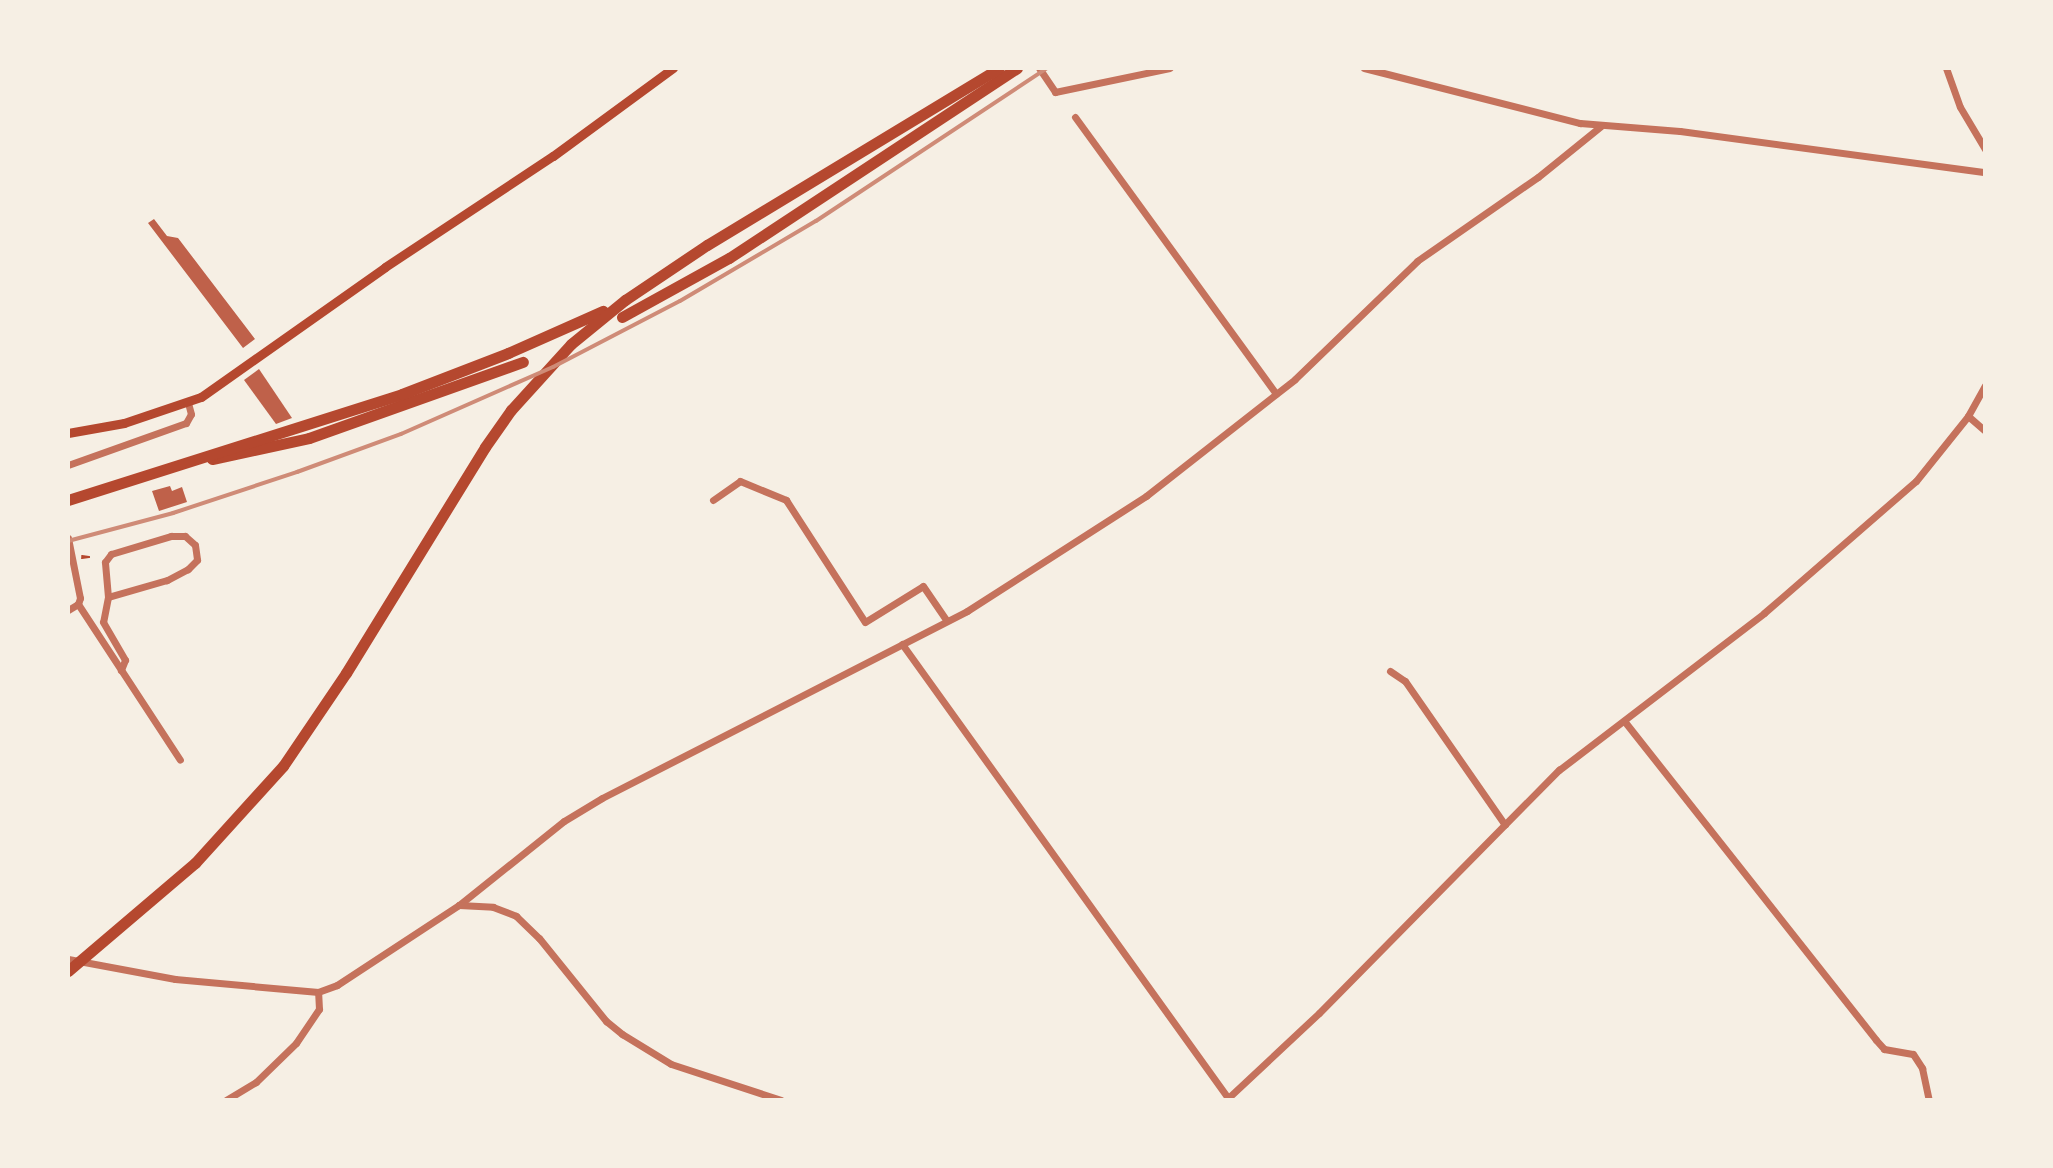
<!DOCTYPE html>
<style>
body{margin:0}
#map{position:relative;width:2053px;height:1168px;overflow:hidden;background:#f6efe4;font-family:"Exo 2",sans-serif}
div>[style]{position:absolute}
.building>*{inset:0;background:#bf614a}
.path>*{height:2px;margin:-1px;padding:0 1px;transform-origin:1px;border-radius:1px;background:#b5482f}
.minor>*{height:7px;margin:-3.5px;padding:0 3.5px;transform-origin:3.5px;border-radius:3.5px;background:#c5725c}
.secondary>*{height:9px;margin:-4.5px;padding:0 4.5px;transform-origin:4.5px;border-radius:4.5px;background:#b5482f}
.trunk>*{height:11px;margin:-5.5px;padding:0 5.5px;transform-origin:5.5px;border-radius:5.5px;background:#b5482f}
.rail>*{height:4px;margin:-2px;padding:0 2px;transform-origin:2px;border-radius:2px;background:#cf8b77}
span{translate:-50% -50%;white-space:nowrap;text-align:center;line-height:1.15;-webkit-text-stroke:6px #f6efe4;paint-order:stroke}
.frame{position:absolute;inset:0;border:70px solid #f6efe4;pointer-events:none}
</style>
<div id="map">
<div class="building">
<i style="clip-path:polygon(154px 219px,167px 236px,178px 238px,255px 339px,243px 348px,148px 223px)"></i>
<i style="clip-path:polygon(259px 369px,292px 418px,276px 424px,244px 380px)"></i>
<i style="clip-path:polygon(170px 486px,172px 491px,182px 487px,187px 502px,159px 511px,152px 491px)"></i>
</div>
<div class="path">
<i style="left:82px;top:558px;width:7px;rotate:-8deg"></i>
<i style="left:89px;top:557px;width:7px;rotate:-172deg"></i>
</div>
<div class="minor">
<i style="left:1039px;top:68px;width:29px;rotate:56deg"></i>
<i style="left:1055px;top:92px;width:117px;rotate:-11.8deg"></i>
<i style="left:1364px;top:68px;width:223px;rotate:14.3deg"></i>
<i style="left:1580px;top:123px;width:100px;rotate:4.6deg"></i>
<i style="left:1680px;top:131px;width:308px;rotate:7.7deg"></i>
<i style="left:1946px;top:68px;width:41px;rotate:70.3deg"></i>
<i style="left:1960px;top:107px;width:49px;rotate:59.2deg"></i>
<i style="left:1075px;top:117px;width:342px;rotate:54deg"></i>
<i style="left:1968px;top:416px;width:23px;rotate:41deg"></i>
<i style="left:68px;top:465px;width:125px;rotate:-19.6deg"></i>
<i style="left:186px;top:423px;width:10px;rotate:-61deg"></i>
<i style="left:191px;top:414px;width:11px;rotate:-105deg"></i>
<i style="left:713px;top:500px;width:33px;rotate:-35deg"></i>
<i style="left:740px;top:481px;width:50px;rotate:22.4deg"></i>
<i style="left:786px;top:500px;width:145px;rotate:57.1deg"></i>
<i style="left:865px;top:622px;width:68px;rotate:-31.8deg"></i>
<i style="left:923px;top:586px;width:42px;rotate:55.6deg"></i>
<i style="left:68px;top:538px;width:61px;rotate:78.7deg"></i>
<i style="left:80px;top:598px;width:6px;rotate:108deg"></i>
<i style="left:78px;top:604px;width:12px;rotate:149deg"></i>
<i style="left:108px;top:597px;width:35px;rotate:-95deg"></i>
<i style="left:105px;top:562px;width:10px;rotate:-53deg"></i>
<i style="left:111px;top:554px;width:63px;rotate:-16.7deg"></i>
<i style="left:171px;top:536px;width:14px"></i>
<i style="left:185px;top:536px;width:13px;rotate:42deg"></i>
<i style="left:195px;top:545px;width:15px;rotate:82deg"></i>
<i style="left:197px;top:560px;width:13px;rotate:135deg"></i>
<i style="left:188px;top:569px;width:24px;rotate:152deg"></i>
<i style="left:167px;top:580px;width:61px;rotate:163.9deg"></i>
<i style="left:108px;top:597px;width:25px;rotate:101deg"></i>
<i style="left:103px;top:622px;width:44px;rotate:59.9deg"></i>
<i style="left:125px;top:660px;width:11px;rotate:112deg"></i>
<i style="left:78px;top:604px;width:186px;rotate:56.8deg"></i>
<i style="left:902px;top:644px;width:559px;rotate:54.32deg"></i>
<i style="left:1390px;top:671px;width:18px;rotate:34deg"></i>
<i style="left:1405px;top:681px;width:175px;rotate:55.2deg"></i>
<i style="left:1625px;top:722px;width:405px;rotate:51.7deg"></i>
<i style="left:1876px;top:1040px;width:12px;rotate:48deg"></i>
<i style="left:1884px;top:1049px;width:29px;rotate:10deg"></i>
<i style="left:1913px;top:1054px;width:17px;rotate:57deg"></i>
<i style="left:1922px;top:1068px;width:33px;rotate:78deg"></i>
<i style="left:459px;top:905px;width:134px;rotate:-38.7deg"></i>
<i style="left:564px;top:821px;width:44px;rotate:-31.2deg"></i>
<i style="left:602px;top:798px;width:410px;rotate:-27.1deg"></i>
<i style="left:967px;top:611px;width:213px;rotate:-32.7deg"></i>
<i style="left:1146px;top:496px;width:189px;rotate:-38.1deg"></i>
<i style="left:1295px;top:379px;width:170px;rotate:-44deg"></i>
<i style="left:1417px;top:261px;width:147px;rotate:-34.8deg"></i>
<i style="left:1538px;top:177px;width:81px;rotate:-39deg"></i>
<i style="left:68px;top:959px;width:109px;rotate:10.6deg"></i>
<i style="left:175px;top:979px;width:144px;rotate:5.2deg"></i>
<i style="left:318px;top:992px;width:20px;rotate:-20deg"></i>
<i style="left:337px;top:985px;width:146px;rotate:-33.3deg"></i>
<i style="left:459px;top:905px;width:34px;rotate:3deg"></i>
<i style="left:493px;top:907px;width:25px;rotate:21deg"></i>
<i style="left:516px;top:916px;width:32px;rotate:44deg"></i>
<i style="left:539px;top:938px;width:107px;rotate:51.1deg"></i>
<i style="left:606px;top:1021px;width:21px;rotate:39deg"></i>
<i style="left:622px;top:1034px;width:57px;rotate:31.5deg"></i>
<i style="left:671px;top:1064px;width:116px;rotate:18.1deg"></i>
<i style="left:226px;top:1100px;width:35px;rotate:-31deg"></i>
<i style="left:256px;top:1082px;width:56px;rotate:-44.3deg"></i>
<i style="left:296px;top:1043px;width:41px;rotate:-55.9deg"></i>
<i style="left:319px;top:1009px;width:17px;rotate:-93deg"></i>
<i style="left:1226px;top:1100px;width:127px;rotate:-43.1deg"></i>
<i style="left:1319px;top:1013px;width:342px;rotate:-45.4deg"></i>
<i style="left:1559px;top:770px;width:258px;rotate:-37.4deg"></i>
<i style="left:1764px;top:613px;width:201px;rotate:-41deg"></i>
<i style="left:1916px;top:481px;width:83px;rotate:-51.3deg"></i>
<i style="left:1968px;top:416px;width:35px;rotate:-61deg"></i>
</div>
<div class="secondary">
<i style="left:68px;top:433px;width:57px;rotate:-10.1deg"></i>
<i style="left:124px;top:423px;width:81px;rotate:-18.7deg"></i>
<i style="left:201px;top:397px;width:225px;rotate:-35.2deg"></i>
<i style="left:385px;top:267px;width:201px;rotate:-33.5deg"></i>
<i style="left:553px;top:156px;width:149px;rotate:-36.3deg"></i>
</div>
<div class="trunk">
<i style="left:622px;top:317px;width:122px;rotate:-28.9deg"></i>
<i style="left:729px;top:258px;width:345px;rotate:-33.4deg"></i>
<i style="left:212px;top:459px;width:99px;rotate:-12.2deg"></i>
<i style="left:309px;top:438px;width:227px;rotate:-19.6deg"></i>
<i style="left:68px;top:500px;width:350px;rotate:-17.6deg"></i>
<i style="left:402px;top:394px;width:114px;rotate:-21.1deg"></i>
<i style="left:508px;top:353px;width:104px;rotate:-23.9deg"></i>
<i style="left:68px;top:971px;width:167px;rotate:-40.4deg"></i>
<i style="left:195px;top:863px;width:131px;rotate:-47.8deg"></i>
<i style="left:283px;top:766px;width:112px;rotate:-55.9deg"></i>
<i style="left:346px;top:673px;width:265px;rotate:-58.4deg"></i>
<i style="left:485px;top:447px;width:45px;rotate:-54.9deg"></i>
<i style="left:511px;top:410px;width:89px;rotate:-47.7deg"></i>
<i style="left:571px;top:344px;width:70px;rotate:-39.2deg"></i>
<i style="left:625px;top:300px;width:99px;rotate:-33.9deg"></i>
<i style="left:707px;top:245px;width:341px;rotate:-31.2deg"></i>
</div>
<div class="rail">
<i style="left:68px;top:541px;width:109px;rotate:-14.9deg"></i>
<i style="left:173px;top:513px;width:131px;rotate:-18.3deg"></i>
<i style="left:297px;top:472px;width:111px;rotate:-20.1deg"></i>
<i style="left:401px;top:434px;width:166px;rotate:-23.8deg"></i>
<i style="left:553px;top:367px;width:143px;rotate:-27.5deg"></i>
<i style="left:680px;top:301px;width:158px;rotate:-30.5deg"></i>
<i style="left:816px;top:221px;width:277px;rotate:-33.5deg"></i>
</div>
<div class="frame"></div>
</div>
